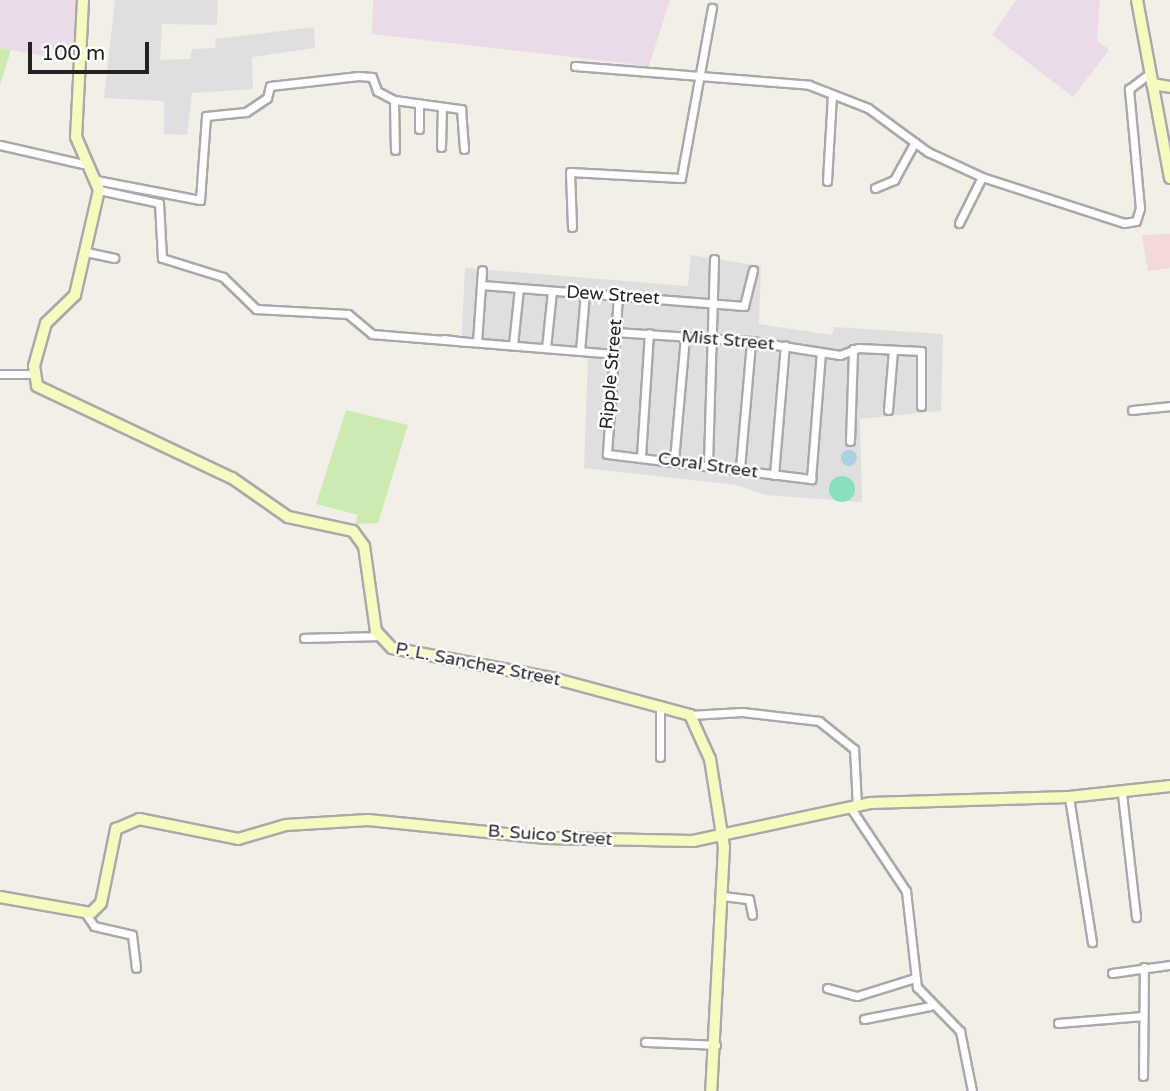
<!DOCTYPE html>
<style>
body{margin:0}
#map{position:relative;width:1170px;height:1091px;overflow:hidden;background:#f2efe9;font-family:"Varela Round",sans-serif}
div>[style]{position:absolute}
.residential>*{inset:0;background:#e0dfdf}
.commercial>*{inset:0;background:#f2dad9}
.industrial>*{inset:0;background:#ebdbe8}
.grass>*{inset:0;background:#cdebb0}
.pitch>*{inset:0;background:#88e0be}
.round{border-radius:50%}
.water>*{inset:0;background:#aad3df}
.roads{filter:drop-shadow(2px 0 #a9a9a9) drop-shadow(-2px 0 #a9a9a9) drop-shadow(0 2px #a9a9a9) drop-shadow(0 -2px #a9a9a9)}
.street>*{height:7px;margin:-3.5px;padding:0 3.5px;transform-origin:3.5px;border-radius:3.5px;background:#fff}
.secondary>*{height:10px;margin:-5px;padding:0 5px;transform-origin:5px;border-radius:5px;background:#f7fabf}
span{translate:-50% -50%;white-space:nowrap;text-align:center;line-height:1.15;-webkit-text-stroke:5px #fff;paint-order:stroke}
.street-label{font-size:18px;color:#222}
.scale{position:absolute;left:28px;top:42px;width:121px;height:32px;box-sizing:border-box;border:4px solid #222;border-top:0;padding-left:9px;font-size:21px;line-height:24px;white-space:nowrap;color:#222;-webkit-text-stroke:5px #fff;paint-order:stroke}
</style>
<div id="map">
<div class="residential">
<i style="clip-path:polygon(115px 0,218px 0,217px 25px,162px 24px,160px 60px,190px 59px,192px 49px,215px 48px,216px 39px,314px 27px,315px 48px,252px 57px,253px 89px,192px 93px,187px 135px,164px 134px,164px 101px,104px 98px)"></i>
<i style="clip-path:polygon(691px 255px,761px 266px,759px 324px,832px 335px,834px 327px,943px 334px,941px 411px,860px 419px,862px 502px,765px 495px,737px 485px,584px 468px,588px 356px,461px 347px,465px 268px,688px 286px)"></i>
</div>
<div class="commercial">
<i style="clip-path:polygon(1170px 234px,1170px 268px,1148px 271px,1142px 235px)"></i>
</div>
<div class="industrial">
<i style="clip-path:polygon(0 0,78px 0,73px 61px,0 48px)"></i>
<i style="clip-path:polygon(373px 0,670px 0,649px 66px,372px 34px)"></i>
<i style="clip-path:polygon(1016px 0,1100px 0,1097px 40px,1109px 50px,1073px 97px,992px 35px)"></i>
</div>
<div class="grass">
<i style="clip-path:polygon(0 48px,11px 50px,0 85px)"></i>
<i style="clip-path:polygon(346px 410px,408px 425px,378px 523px,355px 524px,358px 515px,316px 504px)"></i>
</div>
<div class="pitch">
<i class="round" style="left:829px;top:476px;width:26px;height:26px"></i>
</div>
<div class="water">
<i class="round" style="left:841px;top:450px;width:16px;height:16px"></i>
</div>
<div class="roads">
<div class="street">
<i style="left:575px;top:66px;width:235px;rotate:4.6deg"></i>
<i style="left:809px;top:85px;width:63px;rotate:21.3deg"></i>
<i style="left:868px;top:108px;width:74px;rotate:36.3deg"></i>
<i style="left:928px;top:152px;width:60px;rotate:24.8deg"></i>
<i style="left:982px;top:177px;width:149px;rotate:17.9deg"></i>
<i style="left:1124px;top:223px;width:12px;rotate:-9deg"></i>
<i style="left:1136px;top:221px;width:14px;rotate:-73deg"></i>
<i style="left:1140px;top:208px;width:120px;rotate:-95.3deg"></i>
<i style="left:1129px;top:89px;width:26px;rotate:-37deg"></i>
<i style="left:394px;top:100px;width:50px;rotate:88.9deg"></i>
<i style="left:419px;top:104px;width:25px;rotate:90deg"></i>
<i style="left:0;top:145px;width:85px;rotate:12.9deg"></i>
<i style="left:441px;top:147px;width:40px;rotate:-88.6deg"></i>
<i style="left:96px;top:180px;width:106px;rotate:10.9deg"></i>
<i style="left:200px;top:200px;width:84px;rotate:-85.9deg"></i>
<i style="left:206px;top:116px;width:40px;rotate:-5.7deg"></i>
<i style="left:246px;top:112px;width:25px;rotate:-34deg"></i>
<i style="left:267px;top:98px;width:12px;rotate:-76deg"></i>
<i style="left:270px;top:86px;width:89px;rotate:-6.5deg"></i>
<i style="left:358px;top:76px;width:14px;rotate:4deg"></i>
<i style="left:372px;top:77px;width:15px;rotate:70deg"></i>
<i style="left:377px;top:91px;width:19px;rotate:28deg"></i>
<i style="left:394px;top:100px;width:68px;rotate:7.7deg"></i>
<i style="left:461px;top:109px;width:40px;rotate:85.7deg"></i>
<i style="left:827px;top:181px;width:87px;rotate:-86.7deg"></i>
<i style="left:875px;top:188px;width:21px;rotate:-23deg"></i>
<i style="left:894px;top:180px;width:43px;rotate:-61.1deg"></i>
<i style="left:99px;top:190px;width:61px;rotate:12.2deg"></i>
<i style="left:159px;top:203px;width:55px;rotate:86.9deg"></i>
<i style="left:162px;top:258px;width:64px;rotate:17.3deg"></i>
<i style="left:223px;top:277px;width:46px;rotate:44.1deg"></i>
<i style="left:256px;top:309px;width:92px;rotate:3.1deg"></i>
<i style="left:348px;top:314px;width:31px;rotate:40deg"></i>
<i style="left:372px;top:334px;width:242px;rotate:4.7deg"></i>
<i style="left:959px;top:223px;width:51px;rotate:-63.4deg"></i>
<i style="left:572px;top:227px;width:55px;rotate:-92.1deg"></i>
<i style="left:570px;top:172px;width:111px;rotate:3.1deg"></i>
<i style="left:681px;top:178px;width:173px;rotate:-79.7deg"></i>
<i style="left:86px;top:252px;width:29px;rotate:12deg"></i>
<i style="left:482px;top:285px;width:263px;rotate:4.6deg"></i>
<i style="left:744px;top:306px;width:37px;rotate:-76deg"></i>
<i style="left:618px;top:296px;width:158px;rotate:94deg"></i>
<i style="left:607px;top:454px;width:206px;rotate:7deg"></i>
<i style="left:811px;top:479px;width:126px;rotate:-85.5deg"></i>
<i style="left:615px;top:332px;width:136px;rotate:3.8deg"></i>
<i style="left:751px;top:341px;width:90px;rotate:8.9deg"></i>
<i style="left:840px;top:355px;width:19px;rotate:-21deg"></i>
<i style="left:858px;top:348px;width:63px;rotate:2.7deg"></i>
<i style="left:921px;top:351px;width:55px;rotate:90deg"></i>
<i style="left:444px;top:339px;width:22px;rotate:8deg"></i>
<i style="left:477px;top:342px;width:72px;rotate:-86deg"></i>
<i style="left:513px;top:345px;width:57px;rotate:-84deg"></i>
<i style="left:546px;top:348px;width:57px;rotate:-84deg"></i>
<i style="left:580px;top:351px;width:58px;rotate:-85.1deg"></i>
<i style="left:0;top:374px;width:33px"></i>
<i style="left:888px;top:410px;width:60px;rotate:-85.2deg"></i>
<i style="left:1132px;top:410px;width:38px;rotate:-6deg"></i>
<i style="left:850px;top:441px;width:92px;rotate:-88.1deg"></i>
<i style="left:641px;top:456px;width:123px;rotate:-86.3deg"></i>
<i style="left:674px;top:460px;width:123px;rotate:-84.9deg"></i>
<i style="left:708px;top:463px;width:204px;rotate:-88.3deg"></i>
<i style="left:740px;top:468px;width:127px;rotate:-85deg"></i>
<i style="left:774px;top:475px;width:130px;rotate:-85.2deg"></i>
<i style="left:304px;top:638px;width:74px;rotate:-1.5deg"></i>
<i style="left:690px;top:715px;width:52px;rotate:-3.3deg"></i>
<i style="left:742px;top:712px;width:78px;rotate:6.7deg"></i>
<i style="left:819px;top:721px;width:45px;rotate:38.7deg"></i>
<i style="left:854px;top:749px;width:57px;rotate:87deg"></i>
<i style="left:660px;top:757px;width:52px;rotate:-90deg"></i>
<i style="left:1122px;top:794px;width:124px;rotate:83.5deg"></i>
<i style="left:1069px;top:797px;width:147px;rotate:81deg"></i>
<i style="left:850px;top:807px;width:101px;rotate:56.3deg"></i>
<i style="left:906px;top:891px;width:97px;rotate:83.5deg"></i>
<i style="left:917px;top:987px;width:62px;rotate:45.7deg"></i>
<i style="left:960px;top:1031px;width:61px;rotate:78.7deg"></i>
<i style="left:723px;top:896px;width:26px;rotate:7deg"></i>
<i style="left:749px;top:899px;width:16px;rotate:79deg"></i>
<i style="left:86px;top:914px;width:14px;rotate:56deg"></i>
<i style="left:94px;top:926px;width:39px;rotate:13deg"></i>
<i style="left:132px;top:935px;width:33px;rotate:83deg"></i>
<i style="left:1112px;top:973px;width:59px;rotate:-7.9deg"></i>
<i style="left:827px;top:988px;width:31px;rotate:15deg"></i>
<i style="left:857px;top:996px;width:61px;rotate:-17.2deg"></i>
<i style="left:864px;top:1019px;width:67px;rotate:-11.1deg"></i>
<i style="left:1058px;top:1023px;width:85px;rotate:-4.7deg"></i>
<i style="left:645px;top:1042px;width:71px;rotate:2.4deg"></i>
<i style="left:1143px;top:1076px;width:109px;rotate:-89.5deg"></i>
</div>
<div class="secondary">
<i style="left:83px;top:0;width:137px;rotate:92.9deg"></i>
<i style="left:76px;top:137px;width:58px;rotate:66.5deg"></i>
<i style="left:99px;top:190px;width:108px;rotate:102.9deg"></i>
<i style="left:75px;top:295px;width:40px;rotate:136deg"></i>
<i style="left:46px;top:323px;width:45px;rotate:105.6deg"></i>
<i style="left:34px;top:366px;width:20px;rotate:81deg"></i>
<i style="left:37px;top:386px;width:216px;rotate:25.3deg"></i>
<i style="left:232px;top:478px;width:68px;rotate:34.9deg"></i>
<i style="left:288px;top:517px;width:66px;rotate:12.2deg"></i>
<i style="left:353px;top:531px;width:19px;rotate:54deg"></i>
<i style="left:364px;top:546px;width:86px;rotate:82deg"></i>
<i style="left:376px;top:631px;width:23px;rotate:47deg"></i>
<i style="left:392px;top:648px;width:167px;rotate:10.7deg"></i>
<i style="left:556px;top:679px;width:139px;rotate:15deg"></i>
<i style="left:690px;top:715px;width:48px;rotate:65.6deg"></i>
<i style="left:710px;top:759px;width:89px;rotate:81deg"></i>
<i style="left:724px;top:847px;width:244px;rotate:93deg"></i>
<i style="left:1137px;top:0;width:181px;rotate:79.5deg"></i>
<i style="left:1152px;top:84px;width:18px;rotate:9deg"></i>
<i style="left:0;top:897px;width:92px;rotate:10deg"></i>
<i style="left:91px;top:913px;width:14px;rotate:-45deg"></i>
<i style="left:101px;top:903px;width:76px;rotate:-78.5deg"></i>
<i style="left:116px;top:829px;width:25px;rotate:-23deg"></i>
<i style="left:139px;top:819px;width:101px;rotate:11.4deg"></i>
<i style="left:238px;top:839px;width:50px;rotate:-16.3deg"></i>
<i style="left:286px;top:825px;width:82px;rotate:-3.5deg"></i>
<i style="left:368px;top:820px;width:179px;rotate:5.8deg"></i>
<i style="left:546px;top:838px;width:147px;rotate:1.2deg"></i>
<i style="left:693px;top:841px;width:181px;rotate:-12.1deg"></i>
<i style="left:870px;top:803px;width:199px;rotate:-1.7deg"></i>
<i style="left:1069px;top:797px;width:102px;rotate:-6.2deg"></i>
</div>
</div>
<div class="street-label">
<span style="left:613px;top:295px;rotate:4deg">Dew Street</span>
<span style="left:728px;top:340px;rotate:5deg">Mist Street</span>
<span style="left:611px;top:374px;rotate:-85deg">Ripple Street</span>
<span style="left:708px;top:465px;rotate:8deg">Coral Street</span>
<span style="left:478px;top:664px;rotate:11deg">P. L. Sanchez Street</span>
<span style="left:550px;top:835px;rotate:4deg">B. Suico Street</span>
</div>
<div class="scale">100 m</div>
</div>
